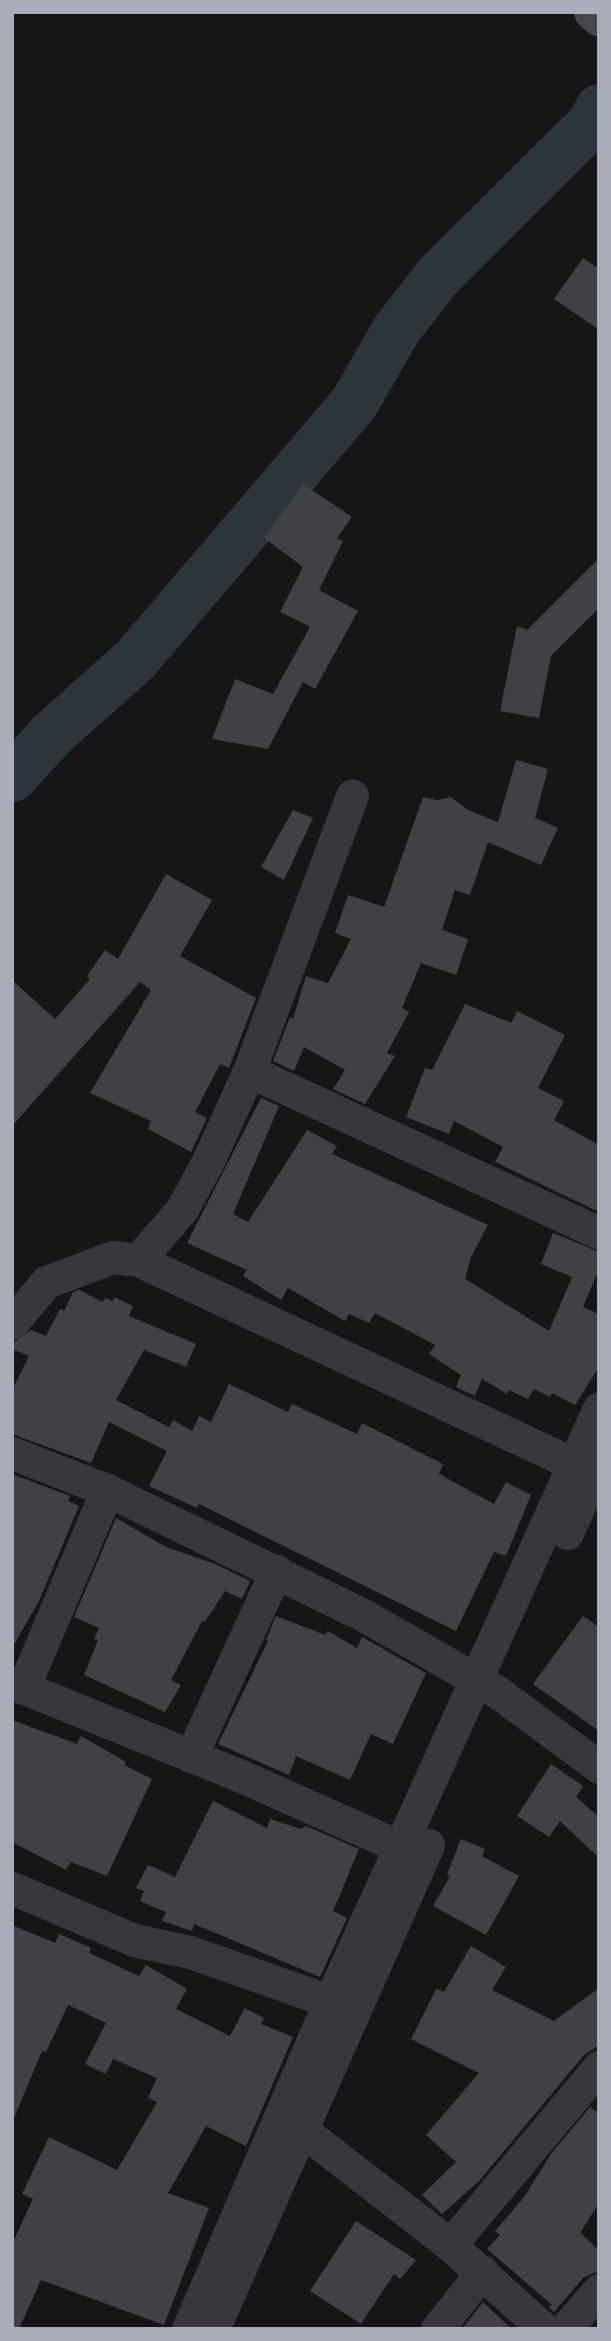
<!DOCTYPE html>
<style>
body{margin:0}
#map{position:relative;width:611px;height:2341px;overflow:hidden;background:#161618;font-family:Lato,sans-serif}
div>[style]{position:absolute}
.river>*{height:49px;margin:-24.5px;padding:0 24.5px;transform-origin:24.5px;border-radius:24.5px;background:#2c353c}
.building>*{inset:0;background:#404145}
.street>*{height:33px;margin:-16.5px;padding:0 16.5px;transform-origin:16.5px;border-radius:16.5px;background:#37383d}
.secondary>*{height:38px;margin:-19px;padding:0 19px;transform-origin:19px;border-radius:19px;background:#45474d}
span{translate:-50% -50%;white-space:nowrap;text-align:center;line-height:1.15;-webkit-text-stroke:5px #111113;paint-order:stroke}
.frame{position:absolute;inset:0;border:14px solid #a8adb8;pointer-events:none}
</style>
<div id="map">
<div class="river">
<i style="left:12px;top:777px;width:58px;rotate:-47.8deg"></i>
<i style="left:51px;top:734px;width:111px;rotate:-41.7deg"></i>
<i style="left:134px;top:660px;width:337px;rotate:-49.5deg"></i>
<i style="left:353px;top:404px;width:86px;rotate:-60.2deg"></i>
<i style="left:396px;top:329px;width:68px;rotate:-52.1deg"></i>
<i style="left:438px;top:275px;width:216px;rotate:-44.8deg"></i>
<i style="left:591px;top:123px;width:17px;rotate:-62deg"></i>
</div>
<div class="building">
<i style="clip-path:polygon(583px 258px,599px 269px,599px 330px,554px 299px)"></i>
<i style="clip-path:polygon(303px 484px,352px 517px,337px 538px,343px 541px,319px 590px,358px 611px,315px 689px,303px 682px,268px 749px,212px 739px,235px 679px,273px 694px,309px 629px,309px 626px,280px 612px,303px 567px,264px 538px)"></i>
<i style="clip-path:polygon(599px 558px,599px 608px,551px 656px,539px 718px,500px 711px,517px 626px,527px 630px)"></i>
<i style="clip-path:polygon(516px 760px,548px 769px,535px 818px,558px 828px,541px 865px,488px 842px,470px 895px,455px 890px,442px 930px,468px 939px,456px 975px,421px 963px,402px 1008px,409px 1012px,387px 1053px,395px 1056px,365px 1104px,333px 1089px,345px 1070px,304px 1047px,294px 1071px,273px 1061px,290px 1017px,293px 1019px,306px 976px,328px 983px,351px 939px,335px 933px,348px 895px,384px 907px,423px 797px,437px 800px,451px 797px,468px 810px,498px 822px)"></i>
<i style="clip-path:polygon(293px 810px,313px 818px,284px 880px,261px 867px)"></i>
<i style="clip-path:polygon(166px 874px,212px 900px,180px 956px,256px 998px,229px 1068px,220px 1064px,195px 1112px,207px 1118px,191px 1152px,148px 1129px,151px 1121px,90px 1093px,151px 990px,140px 982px,12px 1126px,12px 980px,55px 1019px,90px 979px,87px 976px,105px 950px,118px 959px)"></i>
<i style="clip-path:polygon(465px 1004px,511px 1023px,517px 1011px,565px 1035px,538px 1088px,564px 1101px,554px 1120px,599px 1145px,599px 1212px,495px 1162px,503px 1147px,454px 1121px,449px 1134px,406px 1117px,425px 1068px,432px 1070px)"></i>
<i style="clip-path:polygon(261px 1098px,279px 1106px,233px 1214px,248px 1222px,307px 1130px,337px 1146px,332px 1154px,488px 1225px,471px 1257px,465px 1279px,549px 1331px,572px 1277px,541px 1264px,553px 1233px,599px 1252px,599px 1269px,583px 1307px,599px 1314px,599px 1367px,575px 1405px,552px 1393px,550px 1397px,534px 1389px,528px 1399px,509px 1390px,507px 1394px,482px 1379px,475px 1396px,456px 1387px,461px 1375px,429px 1354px,435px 1345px,375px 1313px,369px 1323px,349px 1314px,345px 1321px,288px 1288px,281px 1300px,243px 1276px,247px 1270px,187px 1243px)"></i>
<i style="clip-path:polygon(79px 1290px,103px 1302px,105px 1298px,113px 1301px,114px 1297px,133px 1306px,129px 1316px,196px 1344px,186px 1367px,144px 1350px,116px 1400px,169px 1427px,173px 1420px,192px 1431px,199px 1416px,211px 1422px,229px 1384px,288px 1412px,292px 1404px,357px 1434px,362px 1423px,443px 1464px,439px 1474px,494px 1504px,506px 1482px,531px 1495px,506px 1556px,494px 1552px,456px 1631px,199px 1504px,197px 1508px,149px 1486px,167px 1451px,109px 1422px,91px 1463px,12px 1434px,12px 1390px,29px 1356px,12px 1349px,14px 1342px,31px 1330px,46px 1336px,60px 1309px,64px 1311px,73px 1292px)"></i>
<i style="clip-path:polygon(12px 1474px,70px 1496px,68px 1501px,79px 1506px,39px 1601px,12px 1648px)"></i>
<i style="clip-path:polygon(116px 1518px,166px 1547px,215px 1564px,250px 1581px,242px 1599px,225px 1591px,205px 1622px,202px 1621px,171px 1680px,181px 1685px,165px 1712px,84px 1675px,98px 1640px,94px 1639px,99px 1628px,74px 1617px)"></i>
<i style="clip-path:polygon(276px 1616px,325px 1635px,328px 1631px,357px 1648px,362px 1637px,426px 1673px,393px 1744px,371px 1734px,350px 1780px,296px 1756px,289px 1775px,218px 1744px,268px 1641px,266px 1640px)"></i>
<i style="clip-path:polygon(583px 1616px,599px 1627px,599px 1731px,533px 1684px)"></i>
<i style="clip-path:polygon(12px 1720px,77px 1744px,81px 1736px,126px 1762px,124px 1765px,152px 1779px,107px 1876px,71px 1862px,66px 1870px,12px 1842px)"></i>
<i style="clip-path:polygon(551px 1764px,583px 1786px,576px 1797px,599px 1817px,599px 1858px,560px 1821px,549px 1837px,517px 1816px)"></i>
<i style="clip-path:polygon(213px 1801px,267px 1828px,270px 1819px,301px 1829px,306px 1826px,359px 1849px,333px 1911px,347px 1918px,320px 1977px,194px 1924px,192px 1931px,162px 1921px,166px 1912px,140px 1901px,144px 1891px,136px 1888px,148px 1865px,175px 1877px)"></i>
<i style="clip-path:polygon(461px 1839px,485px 1849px,482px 1856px,519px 1876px,486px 1935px,433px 1906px,450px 1876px,447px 1874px)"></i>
<i style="clip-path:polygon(12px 1925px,55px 1943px,59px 1934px,91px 1948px,89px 1953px,139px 1976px,146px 1965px,187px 1989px,176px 2009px,230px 2036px,245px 2008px,264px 2018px,261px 2024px,293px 2037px,246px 2146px,206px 2126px,168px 2193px,209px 2208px,164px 2325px,41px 2280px,19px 2329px,12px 2329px,12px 2244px,33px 2199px,22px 2194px,49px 2137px,117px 2170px,157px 2102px,148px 2098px,157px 2078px,113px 2059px,106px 2074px,85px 2064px,106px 2023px,68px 2005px,46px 2052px,42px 2051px,12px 2123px)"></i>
<i style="clip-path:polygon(471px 1946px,506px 1967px,492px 1990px,554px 2021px,599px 1988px,599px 2045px,584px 2055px,479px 2181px,442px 2214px,422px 2195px,456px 2162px,426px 2135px,479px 2073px,411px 2039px,436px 1989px,444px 1992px)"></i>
<i style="clip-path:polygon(590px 2107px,599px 2113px,599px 2203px,580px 2233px,599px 2250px,599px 2271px,584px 2277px,554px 2312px,549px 2307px,552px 2305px,487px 2249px,500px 2235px,495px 2231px,524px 2197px,551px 2154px)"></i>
<i style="clip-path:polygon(356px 2221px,416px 2260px,400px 2279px,394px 2274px,361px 2324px,310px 2291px)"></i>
<i style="clip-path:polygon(483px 2302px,512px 2329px,462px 2329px)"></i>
</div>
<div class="street">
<i style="left:249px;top:1071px;width:386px;rotate:24.8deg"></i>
<i style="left:138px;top:1260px;width:479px;rotate:25.1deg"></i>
<i style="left:12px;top:1323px;width:53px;rotate:-50.3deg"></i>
<i style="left:46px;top:1282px;width:72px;rotate:-20.5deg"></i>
<i style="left:113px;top:1257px;width:25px;rotate:7deg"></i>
<i style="left:138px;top:1260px;width:67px;rotate:-49.2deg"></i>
<i style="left:182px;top:1209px;width:57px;rotate:-61.6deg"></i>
<i style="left:209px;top:1159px;width:97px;rotate:-65.6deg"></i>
<i style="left:249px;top:1071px;width:294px;rotate:-69.5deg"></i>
<i style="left:12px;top:1453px;width:102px;rotate:21.3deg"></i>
<i style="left:107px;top:1490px;width:287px;rotate:26deg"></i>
<i style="left:365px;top:1616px;width:151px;rotate:29.8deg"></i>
<i style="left:496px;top:1691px;width:128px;rotate:36.4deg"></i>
<i style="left:567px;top:1533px;width:79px;rotate:-66deg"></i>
<i style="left:12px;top:1683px;width:247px;rotate:22.1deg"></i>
<i style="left:241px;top:1776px;width:197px;rotate:24deg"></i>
<i style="left:23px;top:1688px;width:215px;rotate:-67deg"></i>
<i style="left:191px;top:1756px;width:204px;rotate:-65.3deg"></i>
<i style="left:12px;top:1888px;width:133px;rotate:23.1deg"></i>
<i style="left:134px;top:1940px;width:57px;rotate:12.1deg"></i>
<i style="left:190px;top:1952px;width:169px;rotate:19.4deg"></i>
<i style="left:283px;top:2120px;width:21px;rotate:28deg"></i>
<i style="left:302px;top:2130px;width:187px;rotate:37.8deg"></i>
<i style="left:450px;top:2245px;width:126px;rotate:41.8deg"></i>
<i style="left:450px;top:2245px;width:232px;rotate:-50.1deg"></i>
<i style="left:188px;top:2329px;width:357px;rotate:-66.6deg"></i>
<i style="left:330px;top:2001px;width:651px;rotate:-65.6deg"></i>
<i style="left:213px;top:2329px;width:530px;rotate:-66.05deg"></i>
<i style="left:437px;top:2329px;width:73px;rotate:-51.7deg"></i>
<i style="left:565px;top:2329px;width:52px;rotate:-48.9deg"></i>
</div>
<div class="secondary">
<i style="left:593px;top:12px;width:8px;rotate:40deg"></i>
</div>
<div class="frame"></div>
</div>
